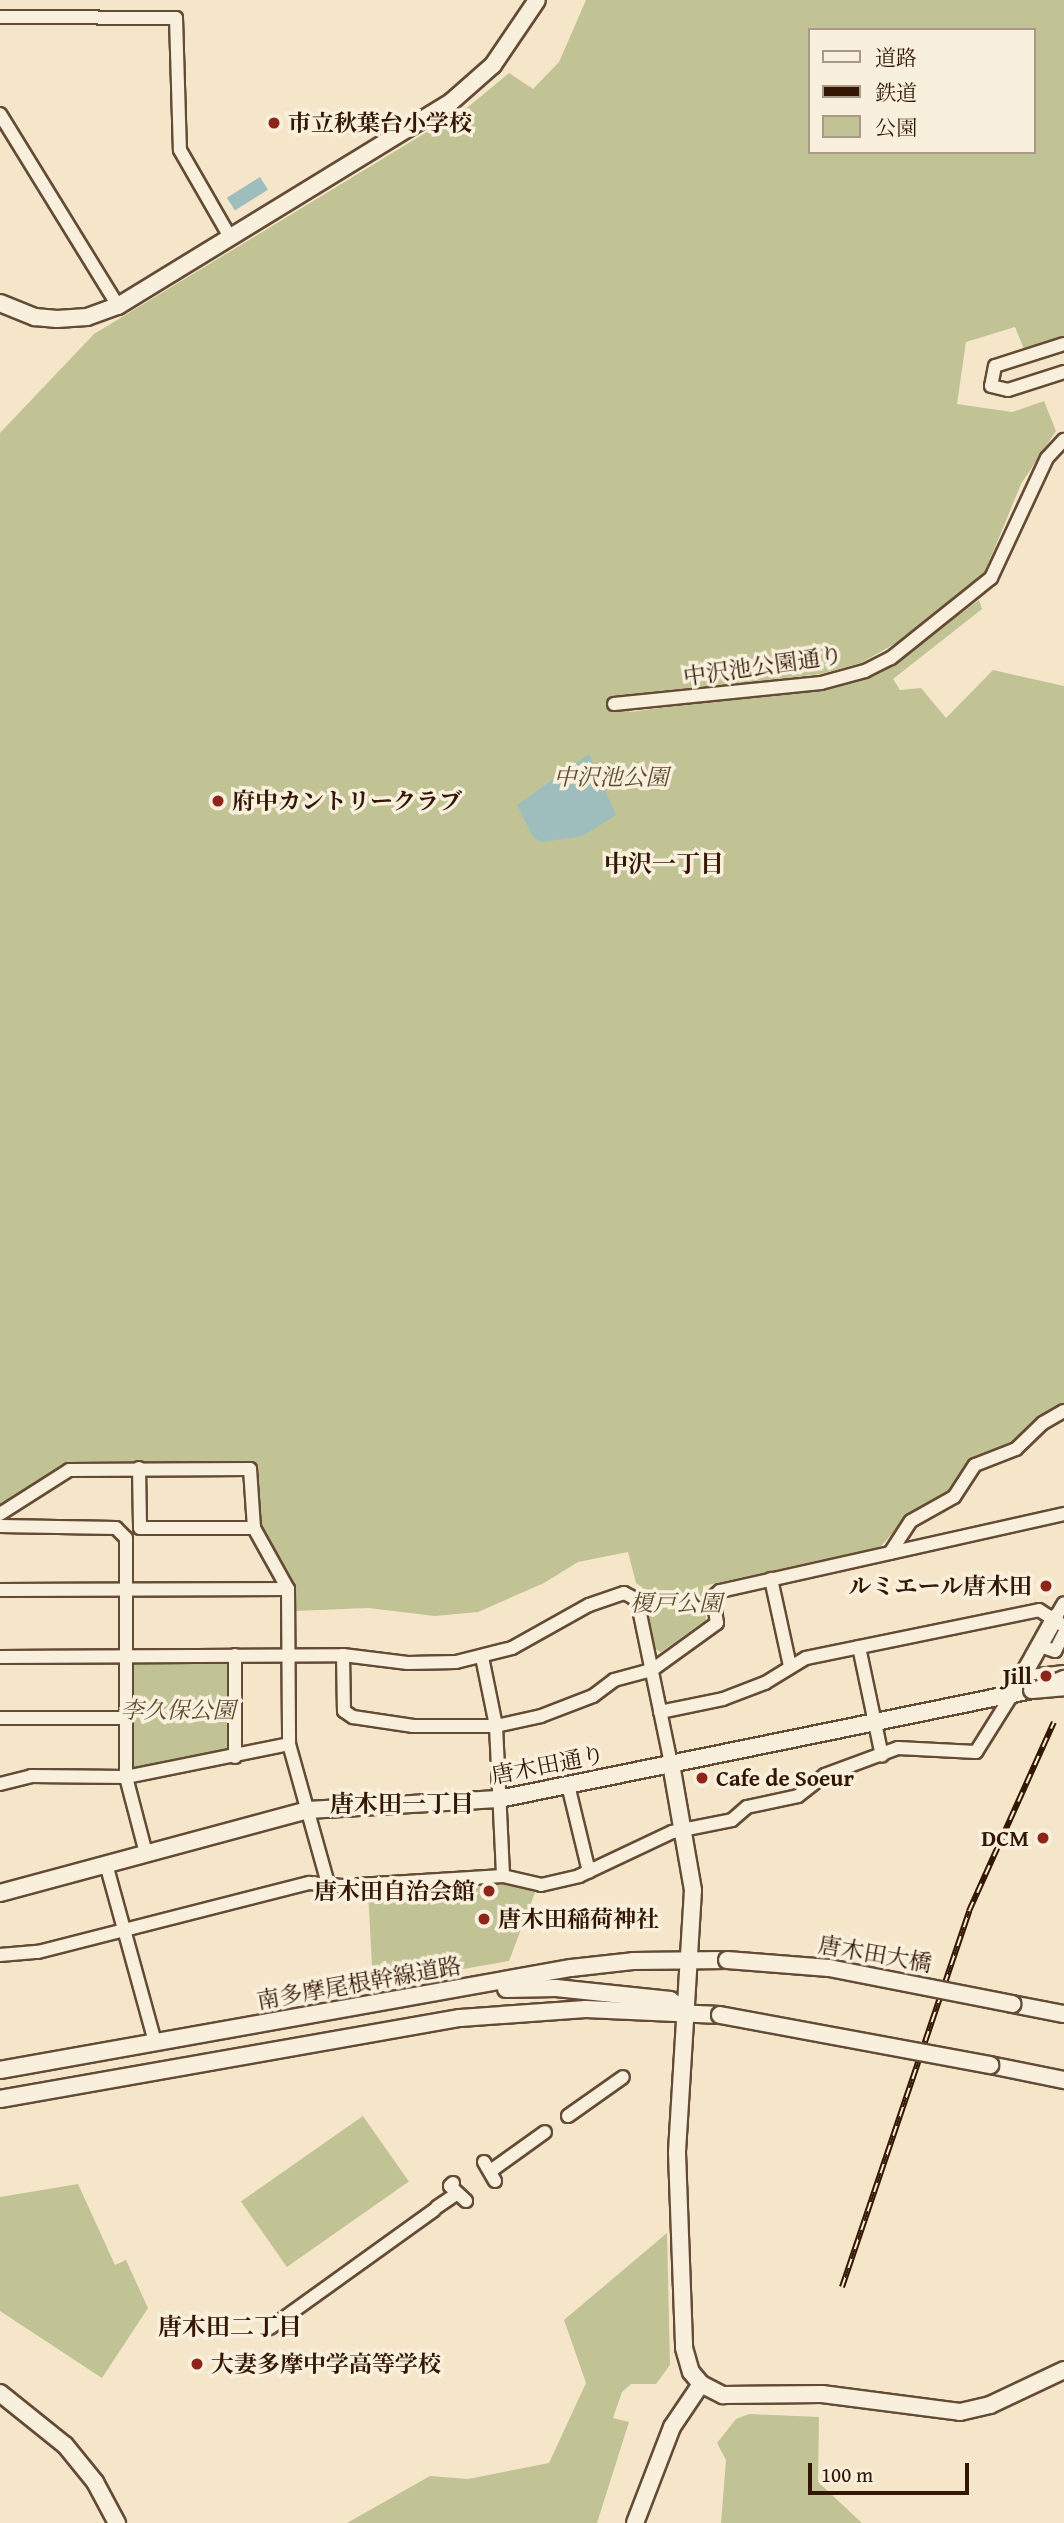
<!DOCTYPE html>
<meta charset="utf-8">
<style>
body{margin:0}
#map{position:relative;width:1064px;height:2523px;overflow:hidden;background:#f5e6ca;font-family:"Gentium Book Plus","Noto Serif JP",serif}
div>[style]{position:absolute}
.green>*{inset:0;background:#c1c394;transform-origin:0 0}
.water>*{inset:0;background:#9dbebc;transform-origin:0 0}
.roads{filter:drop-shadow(2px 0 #644b35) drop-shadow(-2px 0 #644b35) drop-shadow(0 2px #644b35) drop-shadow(0 -2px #644b35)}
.street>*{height:12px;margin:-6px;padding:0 6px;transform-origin:6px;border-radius:6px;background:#f8efdd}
.secondary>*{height:16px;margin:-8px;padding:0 8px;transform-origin:8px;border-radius:8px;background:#f8efdd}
.rail>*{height:6px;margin-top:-3px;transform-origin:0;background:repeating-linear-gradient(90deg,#f8efdd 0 10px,#331703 0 20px);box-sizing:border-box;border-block:2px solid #331703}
.bridges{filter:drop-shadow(2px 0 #644b35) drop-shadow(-2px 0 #644b35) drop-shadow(0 2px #644b35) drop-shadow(0 -2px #644b35)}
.street-bridge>*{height:12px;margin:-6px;padding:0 6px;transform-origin:6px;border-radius:6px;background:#f8efdd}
.secondary-bridge>*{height:16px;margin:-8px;padding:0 8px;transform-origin:8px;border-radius:8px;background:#f8efdd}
.dots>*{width:19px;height:19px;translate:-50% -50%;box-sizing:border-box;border:4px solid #f8efdd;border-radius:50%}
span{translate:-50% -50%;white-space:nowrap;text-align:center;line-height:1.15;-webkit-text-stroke:7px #f8efdd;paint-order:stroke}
.poi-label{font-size:23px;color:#331703;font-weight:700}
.left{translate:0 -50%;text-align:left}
.right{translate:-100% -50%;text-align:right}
.street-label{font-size:23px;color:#331703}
.park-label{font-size:23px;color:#5e4b2e;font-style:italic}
.neighbourhood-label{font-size:24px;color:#331703;font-weight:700}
.legend{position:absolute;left:808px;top:28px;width:228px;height:126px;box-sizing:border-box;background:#f8efdd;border:2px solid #a99986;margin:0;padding:9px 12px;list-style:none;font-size:21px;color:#331703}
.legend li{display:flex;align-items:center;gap:14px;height:35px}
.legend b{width:35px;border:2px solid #a99986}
.scale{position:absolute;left:808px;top:2463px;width:161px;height:32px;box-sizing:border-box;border:4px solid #331703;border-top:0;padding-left:9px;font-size:21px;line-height:24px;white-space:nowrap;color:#331703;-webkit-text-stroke:5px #f8efdd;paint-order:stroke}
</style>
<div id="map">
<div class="green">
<i style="clip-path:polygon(evenodd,586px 0,1064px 0,1064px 336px,1024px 349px,1015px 327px,966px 342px,957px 404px,1012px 412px,1044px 401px,1056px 431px,1021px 484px,984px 574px,917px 631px,861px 663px,820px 674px,627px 698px,629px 712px,843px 684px,894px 663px,979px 600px,982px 609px,893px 679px,900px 690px,921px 688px,946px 718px,993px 670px,1064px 686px,1064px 1405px,1043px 1416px,1017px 1442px,971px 1462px,949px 1493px,906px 1518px,880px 1547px,703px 1586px,706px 1620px,661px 1652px,655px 1649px,642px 1587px,636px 1583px,628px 1552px,578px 1562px,544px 1583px,478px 1612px,435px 1616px,368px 1608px,295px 1611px,291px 1576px,261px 1528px,255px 1461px,72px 1462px,0 1506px,0 433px,94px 334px,468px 107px,509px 73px,533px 89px,559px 62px,586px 0,810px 30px,1034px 30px,1034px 152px,810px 152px,810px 30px)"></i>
<i style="clip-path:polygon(229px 1661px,230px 1748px,225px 1754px,173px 1759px,137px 1769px,130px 1764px,130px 1662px)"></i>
<i style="clip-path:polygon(505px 1882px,536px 1890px,509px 1961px,373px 1985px,368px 1891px)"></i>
<i style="left:363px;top:2116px;width:80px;height:149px;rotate:55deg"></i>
<i style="clip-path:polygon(78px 2184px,115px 2265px,126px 2260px,148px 2308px,102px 2378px,0 2311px,0 2197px)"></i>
<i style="clip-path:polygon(667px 2233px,670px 2365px,656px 2384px,631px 2384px,622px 2392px,613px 2418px,629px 2422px,597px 2523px,347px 2523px,430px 2476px,468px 2479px,549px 2463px,586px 2383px,564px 2320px)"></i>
<i style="clip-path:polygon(749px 2414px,819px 2417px,818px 2482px,862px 2523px,721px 2523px,726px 2460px,717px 2443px,736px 2419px)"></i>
</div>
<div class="water">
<i style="left:260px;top:177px;width:15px;height:39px;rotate:58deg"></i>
<i style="clip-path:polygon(589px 754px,616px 815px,583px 836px,542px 842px,533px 837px,517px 805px)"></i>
</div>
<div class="roads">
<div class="street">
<i style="left:0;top:17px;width:176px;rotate:0.3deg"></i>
<i style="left:176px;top:18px;width:132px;rotate:88.3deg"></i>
<i style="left:180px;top:150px;width:100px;rotate:60.1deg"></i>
<i style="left:0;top:114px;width:225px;rotate:58.4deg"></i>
<i style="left:1064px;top:344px;width:72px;rotate:162.3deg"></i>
<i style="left:995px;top:366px;width:20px;rotate:101deg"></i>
<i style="left:991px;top:386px;width:17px;rotate:13deg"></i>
<i style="left:1008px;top:390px;width:59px;rotate:-17.8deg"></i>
<i style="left:614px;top:704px;width:208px;rotate:-5.8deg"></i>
<i style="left:821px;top:683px;width:46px;rotate:-15.3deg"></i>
<i style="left:865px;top:671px;width:29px;rotate:-27deg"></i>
<i style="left:891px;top:658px;width:128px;rotate:-38.7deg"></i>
<i style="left:991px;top:578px;width:132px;rotate:-65deg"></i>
<i style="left:1047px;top:458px;width:25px;rotate:-47deg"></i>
<i style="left:139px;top:1468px;width:60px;rotate:89deg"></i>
<i style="left:140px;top:1528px;width:114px"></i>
<i style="left:0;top:1514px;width:82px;rotate:-32.5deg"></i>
<i style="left:69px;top:1470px;width:181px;rotate:-0.3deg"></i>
<i style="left:250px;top:1469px;width:59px;rotate:86.1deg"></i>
<i style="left:254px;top:1528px;width:70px;rotate:60.9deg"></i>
<i style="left:288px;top:1589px;width:155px;rotate:89.6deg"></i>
<i style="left:289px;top:1744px;width:145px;rotate:74.4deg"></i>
<i style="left:0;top:1526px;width:116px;rotate:1deg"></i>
<i style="left:116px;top:1528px;width:14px;rotate:45deg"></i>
<i style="left:126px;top:1538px;width:239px;rotate:90deg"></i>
<i style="left:126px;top:1777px;width:79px;rotate:75.3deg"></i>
<i style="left:890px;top:1553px;width:38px;rotate:-57deg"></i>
<i style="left:911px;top:1521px;width:49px;rotate:-29.2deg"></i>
<i style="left:954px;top:1497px;width:38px;rotate:-57deg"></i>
<i style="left:975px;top:1465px;width:44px;rotate:-21.3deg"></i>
<i style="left:1016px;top:1449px;width:37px;rotate:-44deg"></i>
<i style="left:1043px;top:1423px;width:24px;rotate:-30deg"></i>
<i style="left:771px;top:1579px;width:89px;rotate:77.7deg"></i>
<i style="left:0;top:1590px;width:288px;rotate:-0.2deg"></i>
<i style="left:1055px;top:1618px;width:17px;rotate:-59deg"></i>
<i style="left:1040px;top:1646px;width:16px;rotate:18deg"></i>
<i style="left:1055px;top:1651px;width:20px;rotate:-63deg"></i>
<i style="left:859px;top:1647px;width:111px;rotate:78.1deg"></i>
<i style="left:235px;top:1655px;width:102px;rotate:90deg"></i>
<i style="left:343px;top:1655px;width:56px;rotate:89deg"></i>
<i style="left:344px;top:1711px;width:11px;rotate:34deg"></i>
<i style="left:353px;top:1717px;width:61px;rotate:8.5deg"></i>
<i style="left:413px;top:1726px;width:83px"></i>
<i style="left:496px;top:1726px;width:46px;rotate:-12.5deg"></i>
<i style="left:541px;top:1716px;width:56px;rotate:-21deg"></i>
<i style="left:593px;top:1696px;width:26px;rotate:-37deg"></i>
<i style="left:614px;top:1680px;width:39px;rotate:-15deg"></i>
<i style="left:652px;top:1670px;width:80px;rotate:-35.9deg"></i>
<i style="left:717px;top:1623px;width:26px;rotate:-99deg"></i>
<i style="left:713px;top:1597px;width:9px;rotate:-41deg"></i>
<i style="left:720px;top:1591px;width:353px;rotate:-12.6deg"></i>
<i style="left:0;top:1657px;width:343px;rotate:-0.3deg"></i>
<i style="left:343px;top:1655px;width:65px;rotate:7deg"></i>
<i style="left:408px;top:1663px;width:48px;rotate:-1.2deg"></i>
<i style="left:456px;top:1662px;width:58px;rotate:-14deg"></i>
<i style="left:512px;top:1648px;width:88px;rotate:-29.2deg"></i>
<i style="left:589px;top:1605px;width:37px;rotate:-19deg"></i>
<i style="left:624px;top:1593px;width:11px;rotate:27deg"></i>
<i style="left:634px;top:1598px;width:12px;rotate:66deg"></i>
<i style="left:639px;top:1609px;width:158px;rotate:78.3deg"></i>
<i style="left:482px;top:1657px;width:70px;rotate:78.5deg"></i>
<i style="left:496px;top:1726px;width:150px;rotate:87.3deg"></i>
<i style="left:1031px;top:1676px;width:33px;rotate:-7deg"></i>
<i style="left:660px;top:1712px;width:64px;rotate:-11.7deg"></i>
<i style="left:723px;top:1699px;width:45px;rotate:-20.9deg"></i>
<i style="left:765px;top:1683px;width:48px;rotate:-31.4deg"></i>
<i style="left:806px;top:1658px;width:238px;rotate:-11.6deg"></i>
<i style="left:1039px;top:1610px;width:30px;rotate:33deg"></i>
<i style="left:0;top:1718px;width:126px"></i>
<i style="left:0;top:1784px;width:32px;rotate:-14deg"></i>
<i style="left:31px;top:1776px;width:95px;rotate:0.6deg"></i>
<i style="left:126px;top:1777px;width:166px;rotate:-11.4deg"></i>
<i style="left:568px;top:1785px;width:89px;rotate:76.4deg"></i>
<i style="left:106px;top:1864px;width:185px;rotate:74.6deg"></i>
<i style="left:0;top:1955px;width:38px;rotate:-5deg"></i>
<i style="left:38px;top:1952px;width:280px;rotate:-14.3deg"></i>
<i style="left:309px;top:1883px;width:33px;rotate:5deg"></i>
<i style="left:342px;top:1886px;width:161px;rotate:-3.6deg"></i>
<i style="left:503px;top:1876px;width:39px;rotate:13deg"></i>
<i style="left:541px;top:1885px;width:39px;rotate:-13deg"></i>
<i style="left:579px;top:1876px;width:103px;rotate:-25.3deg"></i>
<i style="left:672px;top:1832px;width:61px;rotate:-11.3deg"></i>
<i style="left:732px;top:1820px;width:20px;rotate:-41deg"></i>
<i style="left:747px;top:1807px;width:52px;rotate:-12.2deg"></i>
<i style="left:798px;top:1796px;width:34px;rotate:-38deg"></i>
<i style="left:825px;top:1775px;width:78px;rotate:-20.3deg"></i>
<i style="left:898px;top:1748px;width:78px;rotate:2.9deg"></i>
<i style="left:976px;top:1752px;width:70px;rotate:-57.9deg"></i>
<i style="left:568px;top:2116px;width:67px;rotate:-35.3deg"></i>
<i style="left:484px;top:2162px;width:22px;rotate:60deg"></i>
<i style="left:492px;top:2170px;width:65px;rotate:-35.6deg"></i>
<i style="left:453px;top:2183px;width:4px;rotate:135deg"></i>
<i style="left:450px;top:2186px;width:22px;rotate:43deg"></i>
<i style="left:437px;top:2207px;width:23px;rotate:-34deg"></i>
<i style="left:270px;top:2328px;width:202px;rotate:-35.7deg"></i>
</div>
<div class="secondary">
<i style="left:0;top:303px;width:38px;rotate:22deg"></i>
<i style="left:35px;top:317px;width:22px;rotate:5deg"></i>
<i style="left:57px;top:319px;width:30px;rotate:-4deg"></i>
<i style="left:87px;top:317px;width:33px;rotate:-20deg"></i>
<i style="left:118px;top:306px;width:391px;rotate:-31.5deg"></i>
<i style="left:451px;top:102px;width:56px;rotate:-41.4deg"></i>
<i style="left:493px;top:65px;width:78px;rotate:-55.9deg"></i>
<i style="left:1013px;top:1693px;width:86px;rotate:-60.8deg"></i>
<i style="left:671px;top:1764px;width:128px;rotate:80.1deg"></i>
<i style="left:693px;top:1890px;width:263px;rotate:93.5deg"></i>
<i style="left:677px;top:2153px;width:195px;rotate:87.9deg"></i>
<i style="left:684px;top:2348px;width:25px;rotate:74deg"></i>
<i style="left:691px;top:2372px;width:16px;rotate:50deg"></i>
<i style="left:701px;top:2384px;width:25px;rotate:27deg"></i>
<i style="left:723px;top:2395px;width:99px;rotate:-0.6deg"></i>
<i style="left:822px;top:2394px;width:139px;rotate:7.4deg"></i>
<i style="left:960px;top:2412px;width:31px;rotate:-13deg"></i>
<i style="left:990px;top:2405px;width:82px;rotate:-25.3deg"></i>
<i style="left:0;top:1893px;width:318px;rotate:-15.1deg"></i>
<i style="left:307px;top:1810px;width:192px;rotate:-3.3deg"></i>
<i style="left:499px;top:1799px;width:544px;rotate:-11.56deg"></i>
<i style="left:506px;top:1989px;width:50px;rotate:-1.1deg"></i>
<i style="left:556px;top:1988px;width:115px;rotate:6deg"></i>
<i style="left:670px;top:2000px;width:20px;rotate:37deg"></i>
<i style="left:1012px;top:2004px;width:53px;rotate:10.9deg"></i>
<i style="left:990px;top:2065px;width:76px;rotate:11.5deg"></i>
<i style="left:0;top:2070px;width:580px;rotate:-10.13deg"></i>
<i style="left:571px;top:1968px;width:62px;rotate:-6.4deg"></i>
<i style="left:633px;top:1961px;width:94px;rotate:-0.6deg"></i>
<i style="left:0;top:2099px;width:467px;rotate:-10deg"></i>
<i style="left:460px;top:2018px;width:126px;rotate:-4.1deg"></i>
<i style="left:586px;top:2009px;width:134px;rotate:2.6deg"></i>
<i style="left:0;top:2393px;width:83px;rotate:38.7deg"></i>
<i style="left:65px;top:2445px;width:48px;rotate:51deg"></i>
<i style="left:95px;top:2482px;width:47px;rotate:61.8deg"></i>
<i style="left:635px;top:2523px;width:103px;rotate:-68.9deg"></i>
<i style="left:672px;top:2427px;width:52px;rotate:-56deg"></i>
</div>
</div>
<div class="rail">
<i style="left:842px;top:2287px;width:397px;rotate:-71.3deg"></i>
<i style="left:969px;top:1911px;width:207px;rotate:-65.8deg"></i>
</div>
<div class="bridges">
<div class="street-bridge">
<i style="left:1039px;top:1687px;width:27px;rotate:-22deg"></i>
</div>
<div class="secondary-bridge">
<i style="left:1032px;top:1690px;width:32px;rotate:-5deg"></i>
<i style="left:727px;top:1960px;width:102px;rotate:4.5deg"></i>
<i style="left:829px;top:1968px;width:187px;rotate:11.1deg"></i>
<i style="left:720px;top:2015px;width:275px;rotate:10.5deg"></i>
</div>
</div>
<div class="dots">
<i style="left:274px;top:123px;background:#8f2418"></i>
<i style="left:218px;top:801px;background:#8f2418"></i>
<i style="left:1046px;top:1586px;background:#8f2418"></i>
<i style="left:1046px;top:1676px;background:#8f2418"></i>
<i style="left:702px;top:1778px;background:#8f2418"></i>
<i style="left:1043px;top:1838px;background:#8f2418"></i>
<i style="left:489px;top:1891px;background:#8f2418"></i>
<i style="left:484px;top:1919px;background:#8f2418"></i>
<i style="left:197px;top:2364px;background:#8f2418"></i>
</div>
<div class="poi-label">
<span class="left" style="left:288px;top:123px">市立秋葉台小学校</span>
<span class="left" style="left:232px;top:801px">府中カントリークラブ</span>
<span class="right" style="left:1032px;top:1586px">ルミエール唐木田</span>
<span class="right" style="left:1032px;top:1676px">Jill</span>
<span class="left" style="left:716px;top:1778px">Cafe de Soeur</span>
<span class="right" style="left:1029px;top:1838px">DCM</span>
<span class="right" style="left:475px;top:1891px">唐木田自治会館</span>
<span class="left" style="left:498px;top:1919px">唐木田稲荷神社</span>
<span class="left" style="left:211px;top:2364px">大妻多摩中学高等学校</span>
</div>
<div class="street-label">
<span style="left:763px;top:666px;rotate:-8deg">中沢池公園通り</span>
<span style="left:548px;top:1765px;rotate:-11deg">唐木田通り</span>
<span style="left:875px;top:1954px;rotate:10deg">唐木田大橋</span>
<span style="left:359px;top:1983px;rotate:-10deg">南多摩尾根幹線道路</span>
</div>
<div class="park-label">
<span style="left:611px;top:777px">中沢池公園</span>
<span style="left:676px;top:1603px">榎戸公園</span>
<span style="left:178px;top:1710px">李久保公園</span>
</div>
<div class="neighbourhood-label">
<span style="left:664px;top:864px">中沢一丁目</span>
<span style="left:402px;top:1804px">唐木田一丁目</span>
<span style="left:230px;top:2327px">唐木田二丁目</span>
</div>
<ul class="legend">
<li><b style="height:9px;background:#f8efdd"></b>道路</li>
<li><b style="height:9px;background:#331703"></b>鉄道</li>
<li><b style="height:19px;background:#c1c394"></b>公園</li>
</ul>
<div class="scale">100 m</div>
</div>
